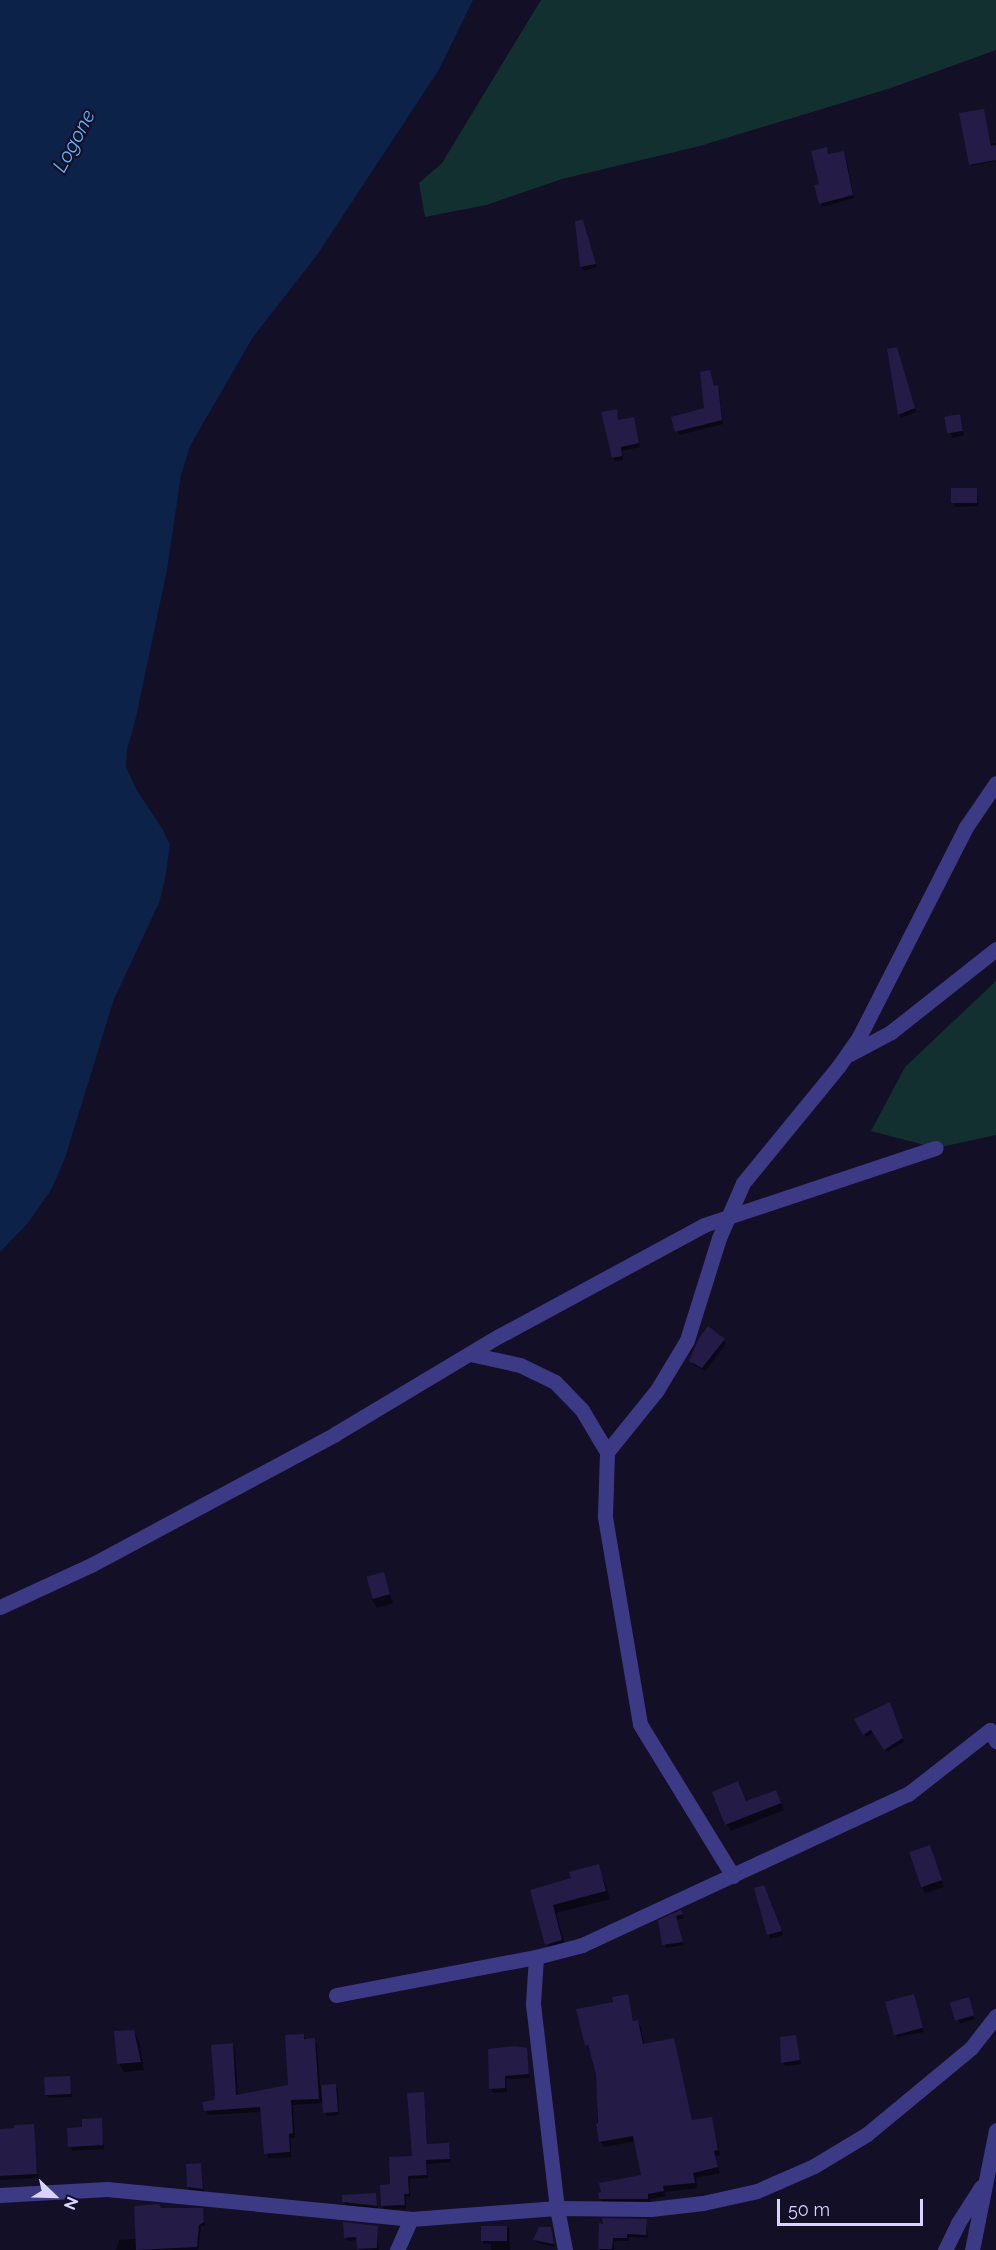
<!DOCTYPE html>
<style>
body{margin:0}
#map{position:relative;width:996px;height:2250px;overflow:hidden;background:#130f26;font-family:Raleway,sans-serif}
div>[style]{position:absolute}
.green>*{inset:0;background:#12302f}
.water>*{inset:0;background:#0c2248}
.shadow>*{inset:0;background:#0007;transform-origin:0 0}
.building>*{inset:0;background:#241b47;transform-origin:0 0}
.street>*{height:15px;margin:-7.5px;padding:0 7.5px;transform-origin:7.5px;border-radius:7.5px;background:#3d3a85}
span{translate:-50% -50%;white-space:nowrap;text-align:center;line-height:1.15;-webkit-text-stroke:4.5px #130f26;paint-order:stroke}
.water-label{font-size:20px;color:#62b6ff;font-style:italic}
.north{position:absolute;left:24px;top:2166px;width:60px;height:60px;-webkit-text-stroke:4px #130f26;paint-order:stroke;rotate:113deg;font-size:16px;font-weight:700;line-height:24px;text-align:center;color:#d9d4ff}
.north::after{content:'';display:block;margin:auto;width:21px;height:27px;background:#d9d4ff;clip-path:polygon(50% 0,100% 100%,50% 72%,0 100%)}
.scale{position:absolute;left:777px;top:2199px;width:146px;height:27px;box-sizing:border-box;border:3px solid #d9d4ff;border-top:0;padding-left:8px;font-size:18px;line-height:21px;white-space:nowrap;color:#d9d4ff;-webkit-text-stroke:4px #130f26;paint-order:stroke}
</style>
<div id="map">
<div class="green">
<i style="clip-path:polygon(541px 0,996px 0,996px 50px,891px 88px,700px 146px,562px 179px,486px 205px,425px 217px,419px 183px,442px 163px)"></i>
<i style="clip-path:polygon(996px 981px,996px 1135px,936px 1148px,871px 1131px,905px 1067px)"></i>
</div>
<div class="water">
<i style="clip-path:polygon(0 0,473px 0,438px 71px,317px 255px,253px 337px,190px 446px,181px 475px,167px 570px,135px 722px,127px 749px,126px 767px,136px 789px,163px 830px,170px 845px,165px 879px,159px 903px,114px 999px,65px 1158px,51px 1190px,27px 1224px,0 1252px)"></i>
</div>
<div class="shadow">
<i style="clip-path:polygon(983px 110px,991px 144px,996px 143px,996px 161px,972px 166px,970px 162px)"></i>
<i style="clip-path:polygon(826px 149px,829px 155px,844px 153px,846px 157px,854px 198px,822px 207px,820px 185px)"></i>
<i style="clip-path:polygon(577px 223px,584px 225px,597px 267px,584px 271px,581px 267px)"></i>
<i style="clip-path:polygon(898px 353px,916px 412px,901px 418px,899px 414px)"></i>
<i style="clip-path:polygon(709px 372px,714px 387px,719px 391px,723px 424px,679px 435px,677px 431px,706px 409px)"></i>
<i style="clip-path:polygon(616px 411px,619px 422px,633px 419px,640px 447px,622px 451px,623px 460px,615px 461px,613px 458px)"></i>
<i style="clip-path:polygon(960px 415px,964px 435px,952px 438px,946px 419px)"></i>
<i style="clip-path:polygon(976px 489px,979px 506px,955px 507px,953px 503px)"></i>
<i style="clip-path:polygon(723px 1340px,726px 1344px,705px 1371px,693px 1365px,691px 1361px)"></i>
<i style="clip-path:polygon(383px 1574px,393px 1603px,377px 1608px,372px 1600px,368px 1577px)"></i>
<i style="clip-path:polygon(892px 1707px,904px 1742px,887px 1752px,874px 1733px,866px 1737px,857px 1720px)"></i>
<i style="clip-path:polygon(738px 1783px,747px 1802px,776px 1792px,784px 1810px,731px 1831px,727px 1824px)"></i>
<i style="left:930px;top:1847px;width:42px;height:20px;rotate:71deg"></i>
<i style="clip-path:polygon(599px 1866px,610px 1899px,556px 1913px,566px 1948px,551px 1952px,531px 1891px,573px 1880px)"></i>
<i style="clip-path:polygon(756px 1889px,766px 1890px,783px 1935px,770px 1939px)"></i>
<i style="clip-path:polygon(681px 1912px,684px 1918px,677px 1920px,684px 1945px,666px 1948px,660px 1921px)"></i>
<i style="clip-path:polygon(914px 1995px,924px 2032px,897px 2037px,895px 2033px)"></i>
<i style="clip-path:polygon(627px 1996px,634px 2023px,638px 2022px,641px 2027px,644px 2045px,673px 2040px,693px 2122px,711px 2119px,720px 2155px,716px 2156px,720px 2173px,696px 2178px,697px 2188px,665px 2192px,666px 2196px,650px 2199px,650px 2204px,603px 2204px,600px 2198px,642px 2176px,636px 2141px,604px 2147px,601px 2142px,597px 2125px,598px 2073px,587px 2045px,615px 2003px)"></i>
<i style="left:968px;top:1999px;width:21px;height:16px;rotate:71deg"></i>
<i style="clip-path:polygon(134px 2032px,139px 2041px,144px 2070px,124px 2072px,119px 2064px)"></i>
<i style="clip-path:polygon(303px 2035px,306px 2040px,314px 2040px,317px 2044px,320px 2086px,335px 2085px,338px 2089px,339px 2115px,326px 2116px,324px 2103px,293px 2105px,295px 2138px,291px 2138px,291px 2157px,268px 2158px,262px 2112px,208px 2115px,204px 2103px,216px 2101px,233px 2045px,235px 2049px,238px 2096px,290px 2086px)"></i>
<i style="clip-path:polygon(795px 2037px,801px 2064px,785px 2066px,783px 2062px)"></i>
<i style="clip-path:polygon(526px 2049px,530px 2078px,506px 2079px,507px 2092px,493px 2093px,491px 2089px)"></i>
<i style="clip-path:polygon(69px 2078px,72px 2097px,49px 2098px,46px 2095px)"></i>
<i style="clip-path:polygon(423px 2093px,428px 2146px,448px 2144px,451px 2162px,427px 2164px,428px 2178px,410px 2179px,410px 2197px,406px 2197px,406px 2209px,385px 2210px,383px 2206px,391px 2186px,413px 2157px)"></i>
<i style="clip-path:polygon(101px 2119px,104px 2149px,72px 2151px,69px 2129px,84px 2128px)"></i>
<i style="clip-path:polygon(33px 2126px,38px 2178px,0 2180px,0 2135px)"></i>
<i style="clip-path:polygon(201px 2165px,204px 2192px,190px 2191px,188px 2187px)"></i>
<i style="clip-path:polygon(375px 2195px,378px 2209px,346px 2206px,344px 2202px)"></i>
<i style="clip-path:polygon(161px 2209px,203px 2210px,205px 2226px,201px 2226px,198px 2250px,116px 2250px,119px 2240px,137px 2239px)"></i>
<i style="clip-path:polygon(646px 2220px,648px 2238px,629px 2237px,629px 2241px,614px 2241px,614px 2250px,600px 2250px,605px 2225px)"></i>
<i style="clip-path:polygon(377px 2227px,379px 2250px,359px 2250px,358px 2240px,348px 2241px,346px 2237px)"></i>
<i style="clip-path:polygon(483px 2227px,509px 2228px,510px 2250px,491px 2250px,491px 2244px,484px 2244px,482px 2240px)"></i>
<i style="clip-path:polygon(550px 2229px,555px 2247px,537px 2243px,535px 2240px)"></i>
</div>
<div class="building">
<i style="clip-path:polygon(984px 109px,991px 146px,996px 145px,996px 160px,969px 165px,959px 113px)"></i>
<i style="clip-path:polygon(827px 147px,828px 154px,844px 151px,853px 195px,819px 204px,814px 185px,819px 184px,811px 151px)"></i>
<i style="clip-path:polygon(583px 220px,596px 264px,580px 267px,575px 221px)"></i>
<i style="clip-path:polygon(897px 347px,915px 408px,898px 415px,887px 349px)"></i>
<i style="clip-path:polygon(710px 370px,714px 386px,718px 385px,722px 420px,675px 432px,671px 417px,704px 408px,700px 372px)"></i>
<i style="clip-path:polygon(617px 409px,618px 420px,634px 417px,639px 443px,621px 447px,622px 456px,612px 458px,601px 412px)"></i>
<i style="left:960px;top:414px;width:17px;height:16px;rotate:80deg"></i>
<i style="left:951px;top:488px;width:26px;height:15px"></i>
<i style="clip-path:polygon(708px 1326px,725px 1339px,702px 1368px,689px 1361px,699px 1338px)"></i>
<i style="left:384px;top:1572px;width:23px;height:18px;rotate:75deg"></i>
<i style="clip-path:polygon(890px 1702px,903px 1738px,884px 1750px,871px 1730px,863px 1735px,854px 1719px)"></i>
<i style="clip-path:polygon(738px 1781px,746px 1801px,776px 1790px,781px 1803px,725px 1825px,712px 1792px)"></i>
<i style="left:930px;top:1845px;width:37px;height:22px;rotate:71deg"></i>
<i style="clip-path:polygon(599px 1864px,606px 1891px,553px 1905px,562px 1940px,545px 1945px,530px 1890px,571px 1878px,569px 1872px)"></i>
<i style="clip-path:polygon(764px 1885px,782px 1931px,767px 1935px,754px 1888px)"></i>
<i style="clip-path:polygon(681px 1910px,683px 1914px,676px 1916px,683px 1942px,662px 1945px,658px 1920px)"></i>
<i style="clip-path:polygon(628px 1994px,633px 2021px,638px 2020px,643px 2044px,674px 2038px,692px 2120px,712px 2117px,718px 2150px,714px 2151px,718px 2167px,693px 2173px,695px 2183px,663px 2186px,664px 2191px,648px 2194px,648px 2199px,599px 2199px,598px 2193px,601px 2192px,599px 2183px,641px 2175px,633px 2136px,599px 2142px,596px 2124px,598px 2123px,596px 2074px,588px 2045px,585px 2046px,576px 2009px,613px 2002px,612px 1997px)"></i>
<i style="left:914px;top:1994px;width:35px;height:30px;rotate:75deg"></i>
<i style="left:969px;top:1997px;width:19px;height:20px;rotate:74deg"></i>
<i style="clip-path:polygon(134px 2030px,141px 2062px,117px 2064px,114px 2031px)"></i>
<i style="clip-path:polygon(304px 2034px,304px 2039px,315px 2038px,319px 2099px,291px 2100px,293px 2133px,289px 2134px,290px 2152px,264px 2154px,260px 2107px,204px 2111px,202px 2102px,214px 2100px,215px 2095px,211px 2045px,233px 2043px,236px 2095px,288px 2085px,285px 2035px)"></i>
<i style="clip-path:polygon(796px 2035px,800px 2060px,781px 2063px,780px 2037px)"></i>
<i style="clip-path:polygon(515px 2046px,527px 2048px,529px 2074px,505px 2076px,505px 2088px,489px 2089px,488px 2049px)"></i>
<i style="left:70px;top:2076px;width:18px;height:26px;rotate:87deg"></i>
<i style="left:336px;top:2084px;width:28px;height:15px;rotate:86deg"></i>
<i style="clip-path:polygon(424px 2092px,427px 2144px,449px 2143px,450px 2159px,426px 2160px,427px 2175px,408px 2176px,409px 2194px,404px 2194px,405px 2205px,381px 2206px,380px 2185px,390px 2184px,389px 2157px,412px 2156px,407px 2093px)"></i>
<i style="clip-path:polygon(102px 2118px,103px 2145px,68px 2147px,67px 2128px,82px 2127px,82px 2119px)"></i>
<i style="clip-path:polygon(34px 2124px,37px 2174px,0 2176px,0 2129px,14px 2128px,14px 2125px)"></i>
<i style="clip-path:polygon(201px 2163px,203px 2189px,187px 2187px,186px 2164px)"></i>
<i style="clip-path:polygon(376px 2193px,377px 2206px,342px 2202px,342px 2195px)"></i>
<i style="clip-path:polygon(159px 2204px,161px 2208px,203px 2208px,204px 2222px,199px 2225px,197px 2247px,136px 2250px,134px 2206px)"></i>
<i style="clip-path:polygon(602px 2218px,647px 2219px,646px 2235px,627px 2234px,627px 2238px,613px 2238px,612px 2249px,598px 2249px,599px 2223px,603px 2224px)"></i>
<i style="clip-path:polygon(343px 2222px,378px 2226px,377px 2248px,357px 2249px,356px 2237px,344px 2238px)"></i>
<i style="left:481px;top:2226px;width:26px;height:15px"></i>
<i style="clip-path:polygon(539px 2227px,551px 2227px,554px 2244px,533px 2240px)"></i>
</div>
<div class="street">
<i style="left:850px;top:1054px;width:47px;rotate:-28.2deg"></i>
<i style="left:891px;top:1032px;width:134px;rotate:-38.3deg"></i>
<i style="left:470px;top:1354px;width:51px;rotate:12.4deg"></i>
<i style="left:520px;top:1365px;width:39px;rotate:26deg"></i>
<i style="left:555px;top:1382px;width:39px;rotate:46deg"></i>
<i style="left:582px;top:1410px;width:49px;rotate:59.2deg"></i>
<i style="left:0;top:1607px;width:102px;rotate:-24.8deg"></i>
<i style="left:93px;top:1564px;width:275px;rotate:-28.2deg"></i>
<i style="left:335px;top:1434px;width:191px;rotate:-30.9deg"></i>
<i style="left:499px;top:1336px;width:233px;rotate:-28.4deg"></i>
<i style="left:704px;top:1225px;width:244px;rotate:-18.4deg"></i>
<i style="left:733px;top:1876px;width:178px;rotate:-121.5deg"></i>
<i style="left:640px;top:1724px;width:211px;rotate:-99.6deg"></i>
<i style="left:605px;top:1516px;width:64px;rotate:-88.2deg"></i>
<i style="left:607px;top:1452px;width:80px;rotate:-51.1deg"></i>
<i style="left:657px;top:1390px;width:58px;rotate:-59deg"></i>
<i style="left:687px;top:1340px;width:107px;rotate:-72.6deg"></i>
<i style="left:719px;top:1238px;width:60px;rotate:-66.4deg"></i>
<i style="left:743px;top:1183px;width:150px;rotate:-50.7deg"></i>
<i style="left:838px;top:1067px;width:37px;rotate:-55deg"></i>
<i style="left:859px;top:1037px;width:236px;rotate:-63deg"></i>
<i style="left:966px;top:827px;width:53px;rotate:-55.7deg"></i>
<i style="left:536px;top:1957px;width:47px;rotate:93.7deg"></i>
<i style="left:533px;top:2004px;width:205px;rotate:83.3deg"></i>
<i style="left:557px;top:2208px;width:43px;rotate:79.2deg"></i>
<i style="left:336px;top:1995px;width:204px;rotate:-10.8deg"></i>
<i style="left:536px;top:1957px;width:48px;rotate:-14.6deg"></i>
<i style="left:582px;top:1945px;width:359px;rotate:-24.9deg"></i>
<i style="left:908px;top:1794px;width:104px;rotate:-38deg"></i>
<i style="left:990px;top:1730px;width:13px;rotate:61deg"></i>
<i style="left:0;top:2195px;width:107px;rotate:-3.2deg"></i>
<i style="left:107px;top:2189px;width:305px;rotate:5.6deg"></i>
<i style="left:397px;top:2250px;width:34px;rotate:-66deg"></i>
<i style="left:411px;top:2219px;width:146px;rotate:-4.3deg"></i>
<i style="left:557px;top:2208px;width:94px;rotate:0.6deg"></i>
<i style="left:651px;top:2209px;width:52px;rotate:-6.6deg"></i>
<i style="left:703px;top:2203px;width:55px;rotate:-12.5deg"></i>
<i style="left:757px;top:2191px;width:62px;rotate:-23.7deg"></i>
<i style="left:814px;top:2166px;width:62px;rotate:-31.1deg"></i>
<i style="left:867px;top:2134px;width:135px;rotate:-39.6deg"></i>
<i style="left:971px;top:2048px;width:41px;rotate:-52deg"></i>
<i style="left:945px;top:2250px;width:30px;rotate:-64deg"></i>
<i style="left:958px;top:2223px;width:43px;rotate:-57.4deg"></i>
<i style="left:972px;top:2250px;width:122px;rotate:-78.7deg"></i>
</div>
<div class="water-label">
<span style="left:74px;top:141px;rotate:-62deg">Logone</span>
</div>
<div class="north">N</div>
<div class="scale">50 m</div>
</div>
